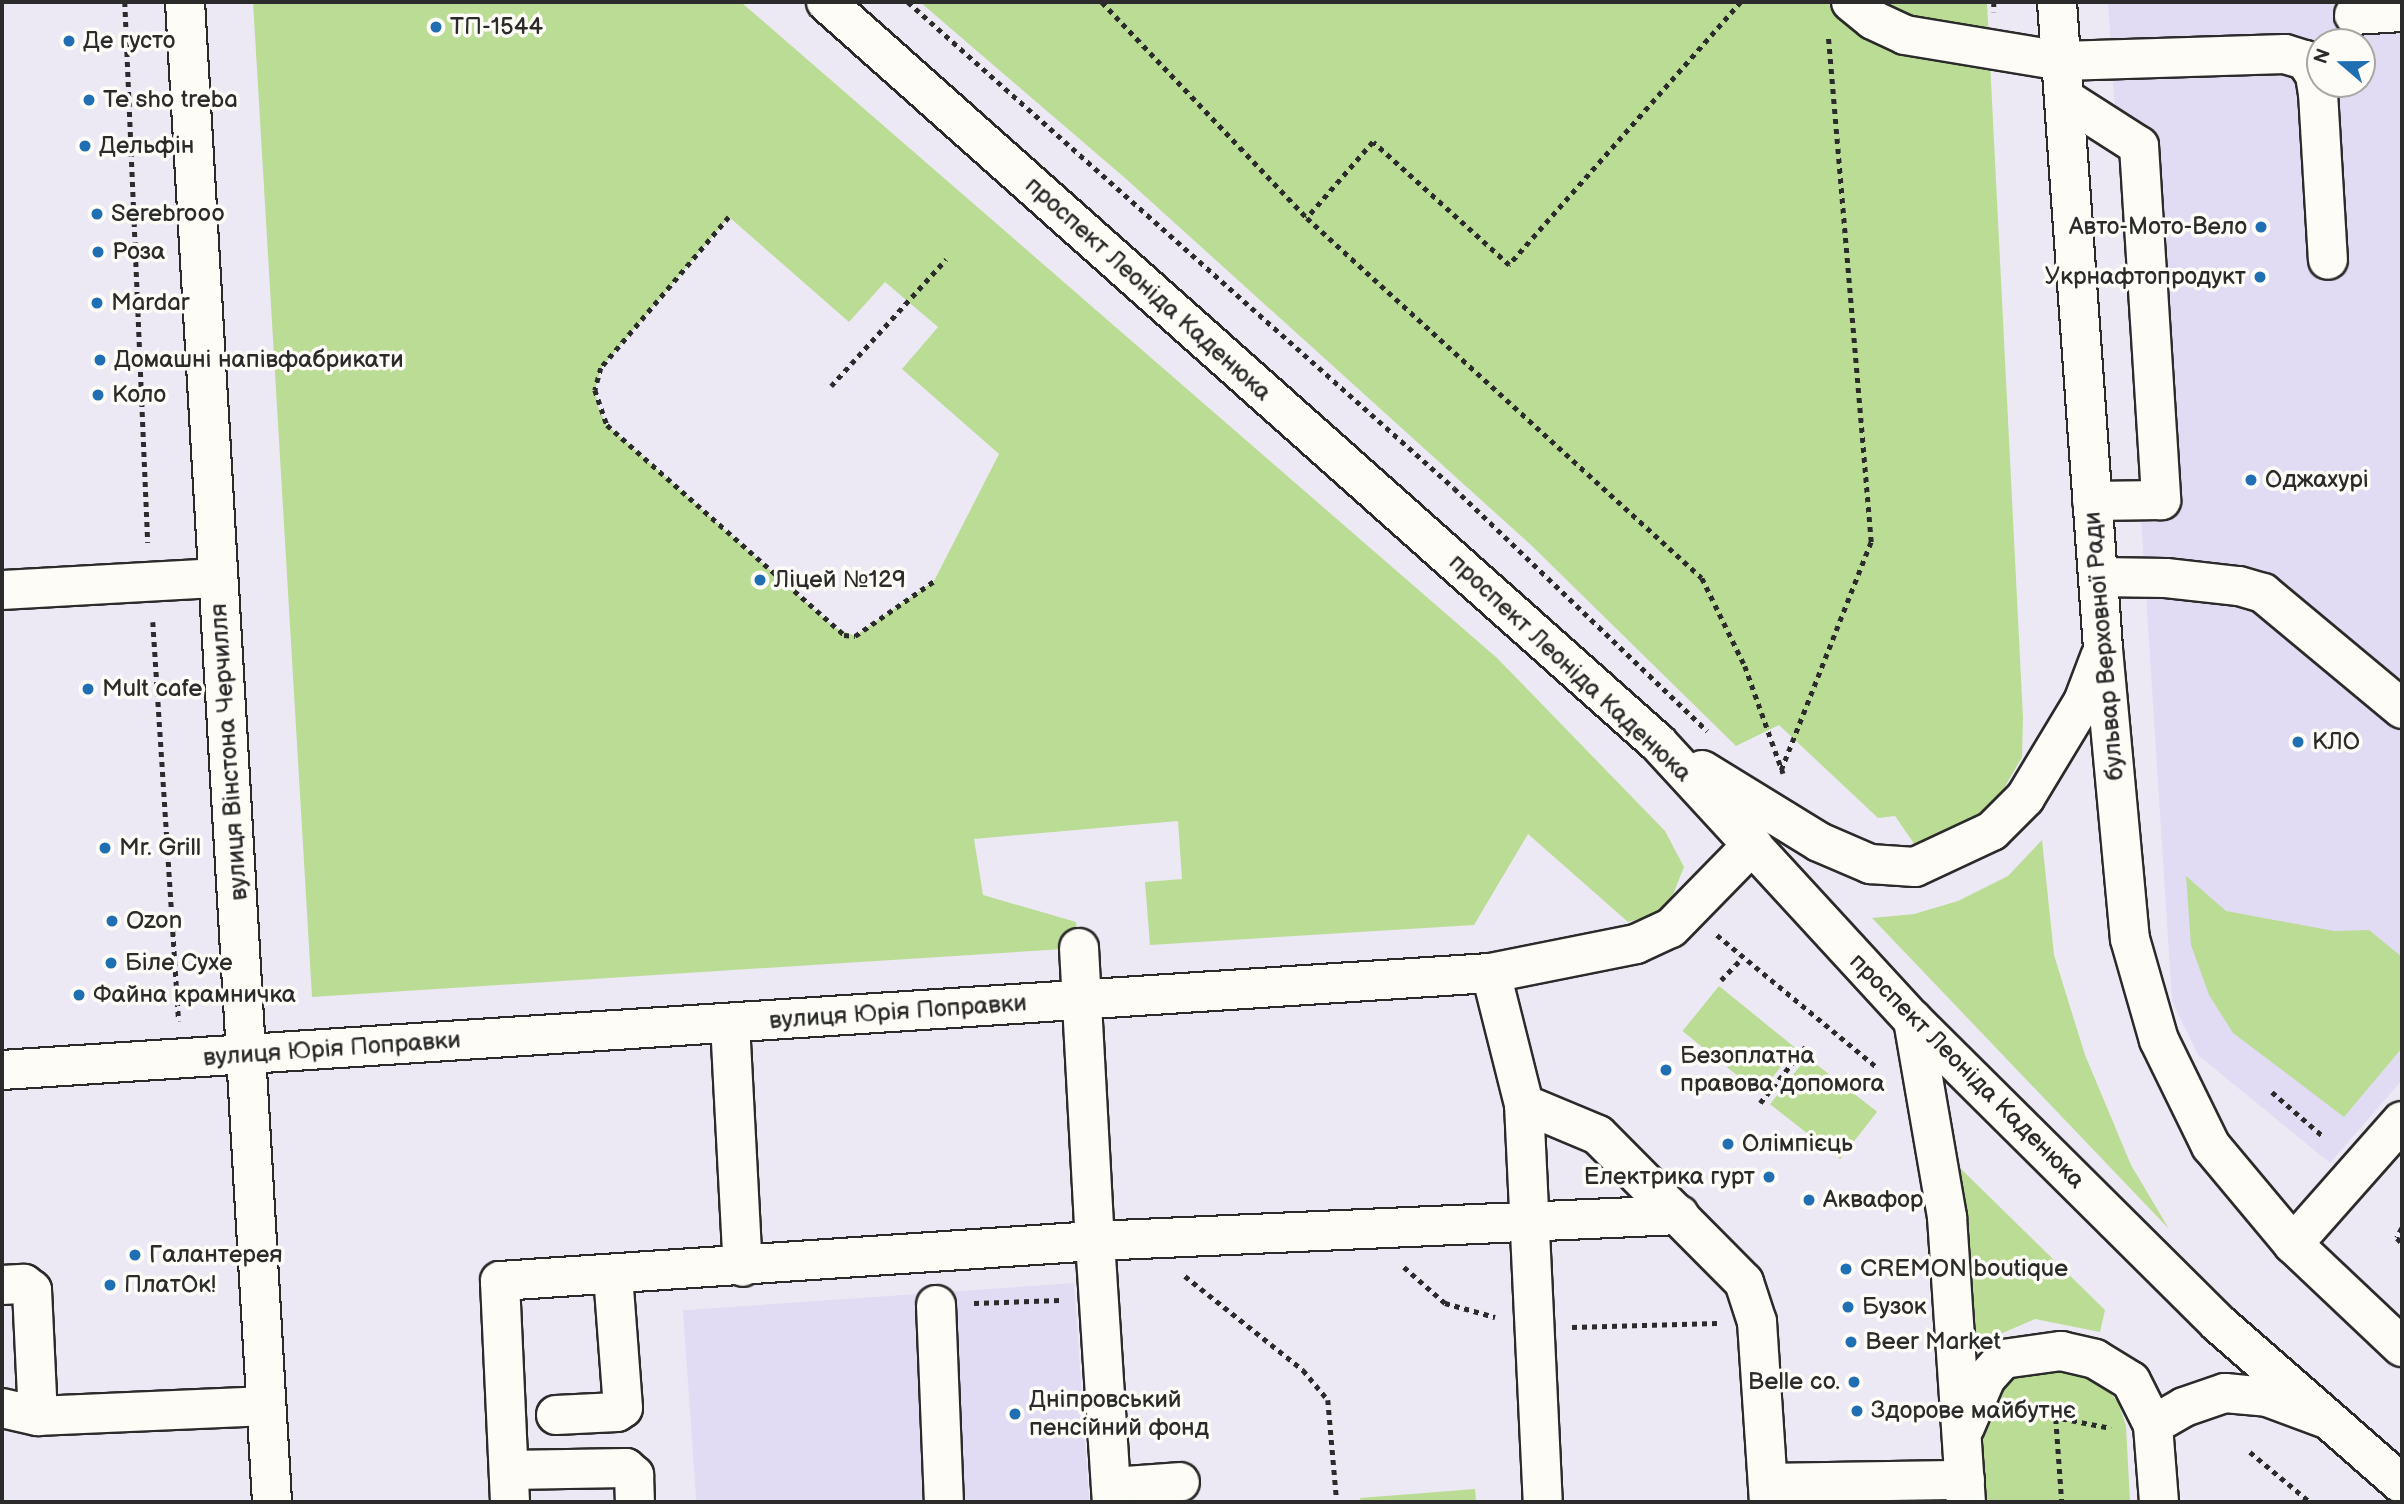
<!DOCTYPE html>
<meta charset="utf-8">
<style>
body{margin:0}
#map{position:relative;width:2404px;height:1504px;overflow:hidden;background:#ece9f5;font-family:"Balsamiq Sans",sans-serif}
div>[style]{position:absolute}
.built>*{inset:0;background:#e1dcf3;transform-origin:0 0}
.green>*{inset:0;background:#bbdc95;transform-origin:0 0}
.path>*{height:4.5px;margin-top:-2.25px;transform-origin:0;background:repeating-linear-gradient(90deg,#2b2b2b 0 5px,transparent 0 10px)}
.roads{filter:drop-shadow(2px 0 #2b2b2b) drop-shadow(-2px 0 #2b2b2b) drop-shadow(0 2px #2b2b2b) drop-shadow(0 -2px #2b2b2b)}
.minor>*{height:38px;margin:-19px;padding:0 19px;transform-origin:19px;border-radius:19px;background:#fdfcf7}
.highway>*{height:38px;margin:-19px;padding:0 19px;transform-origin:19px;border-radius:19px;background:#fdfcf7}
.dots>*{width:19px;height:19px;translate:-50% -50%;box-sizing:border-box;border:4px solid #fdfcf7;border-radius:50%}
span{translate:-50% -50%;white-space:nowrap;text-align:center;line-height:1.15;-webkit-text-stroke:7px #fdfcf7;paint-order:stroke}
.poi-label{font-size:24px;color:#2b2b2b}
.left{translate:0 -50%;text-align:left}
.right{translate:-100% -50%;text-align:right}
.street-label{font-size:24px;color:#2b2b2b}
.frame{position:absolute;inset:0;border:4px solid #2b2b2b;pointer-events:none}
.north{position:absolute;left:2306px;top:28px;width:70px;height:70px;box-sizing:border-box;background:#fdfcf7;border:2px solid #a9a8a5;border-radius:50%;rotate:290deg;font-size:19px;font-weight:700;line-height:28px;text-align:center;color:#2b2b2b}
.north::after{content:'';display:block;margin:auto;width:24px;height:32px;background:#1f6fb2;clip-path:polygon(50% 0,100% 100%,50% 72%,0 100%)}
</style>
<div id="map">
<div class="built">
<i style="clip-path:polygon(evenodd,2108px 2px,2402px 2px,2402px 1080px,2330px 1163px,2198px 1055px,2172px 1001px,2108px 2px,2320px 42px,2362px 42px,2362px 84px,2320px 84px,2320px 42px)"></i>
<i style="left:1074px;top:1283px;width:219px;height:392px;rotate:86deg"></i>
</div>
<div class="green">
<i style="clip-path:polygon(evenodd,253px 2px,741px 2px,1497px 658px,1665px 831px,1684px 867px,1666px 912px,1628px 922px,1528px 834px,1474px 925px,1150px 945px,1145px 882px,1182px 879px,1178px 821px,974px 839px,983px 895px,1076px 922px,1079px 948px,312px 997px,253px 2px,729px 217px,849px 322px,885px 282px,938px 327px,902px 369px,999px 454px,934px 581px,855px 636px,835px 628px,607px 425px,598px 407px,595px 390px,601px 368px,729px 217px)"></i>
<i style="clip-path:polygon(920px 2px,1987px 2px,2023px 718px,2022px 757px,1999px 797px,1982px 815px,1917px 848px,1895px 816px,1878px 818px,1779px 725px,1736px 746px,1532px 546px,1125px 178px)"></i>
<i style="clip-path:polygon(2042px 840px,2054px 955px,2085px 1055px,2131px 1165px,2169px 1229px,1872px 918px,1914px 914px,1958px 901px,2008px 876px)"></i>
<i style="clip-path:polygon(2186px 876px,2226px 911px,2334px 931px,2369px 930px,2402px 957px,2402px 1048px,2344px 1117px,2233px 1033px,2209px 995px,2191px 945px)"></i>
<i style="left:1719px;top:986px;width:99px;height:58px;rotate:39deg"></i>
<i style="left:1807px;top:1057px;width:89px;height:60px;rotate:38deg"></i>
<i style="clip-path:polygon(1959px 1167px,2105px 1310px,2100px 1332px,2035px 1319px,1970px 1347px)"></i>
<i style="clip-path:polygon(2056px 1363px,2101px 1382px,2118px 1402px,2126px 1426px,2130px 1502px,1979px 1502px,1975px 1442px,2008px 1377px)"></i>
<i style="clip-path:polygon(1475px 1489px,1476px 1502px,1361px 1502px,1360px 1498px)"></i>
</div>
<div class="path">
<i style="left:125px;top:2px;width:541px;rotate:87.57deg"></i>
<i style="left:908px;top:2px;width:731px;rotate:41.67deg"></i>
<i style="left:1454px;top:488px;width:351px;rotate:43.8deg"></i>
<i style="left:1102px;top:2px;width:298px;rotate:46.5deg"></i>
<i style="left:1741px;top:2px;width:351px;rotate:131.4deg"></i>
<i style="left:1509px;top:265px;width:183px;rotate:-137.9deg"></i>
<i style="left:1373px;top:142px;width:101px;rotate:131deg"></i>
<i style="left:1307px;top:218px;width:534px;rotate:42.35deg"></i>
<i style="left:1702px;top:578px;width:98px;rotate:64deg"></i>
<i style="left:1745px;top:666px;width:114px;rotate:70.4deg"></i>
<i style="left:1994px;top:2px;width:10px;rotate:90deg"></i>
<i style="left:729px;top:217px;width:198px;rotate:130.3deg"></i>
<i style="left:601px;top:368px;width:23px;rotate:105deg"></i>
<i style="left:595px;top:390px;width:37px;rotate:71deg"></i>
<i style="left:607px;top:425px;width:317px;rotate:41.5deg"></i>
<i style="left:844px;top:635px;width:11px;rotate:5deg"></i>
<i style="left:855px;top:636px;width:96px;rotate:-34.8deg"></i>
<i style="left:831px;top:386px;width:171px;rotate:-47.8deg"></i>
<i style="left:153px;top:622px;width:400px;rotate:86.3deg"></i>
<i style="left:1781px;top:770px;width:245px;rotate:-68.5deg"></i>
<i style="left:1871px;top:542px;width:509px;rotate:-94.85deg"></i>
<i style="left:1717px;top:935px;width:209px;rotate:39.6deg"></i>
<i style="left:1721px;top:980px;width:30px;rotate:-46deg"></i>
<i style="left:2272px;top:1092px;width:69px;rotate:40.9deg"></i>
<i style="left:1760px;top:1103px;width:72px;rotate:-51.2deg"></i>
<i style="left:2402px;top:1228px;width:11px;rotate:117deg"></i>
<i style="left:2397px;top:1238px;width:7px;rotate:45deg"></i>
<i style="left:1404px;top:1267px;width:55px;rotate:41.3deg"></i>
<i style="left:1445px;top:1303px;width:52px;rotate:15.6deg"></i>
<i style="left:1185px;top:1276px;width:151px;rotate:38.5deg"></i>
<i style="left:1303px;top:1370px;width:39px;rotate:50deg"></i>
<i style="left:1328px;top:1400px;width:102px;rotate:85deg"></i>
<i style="left:974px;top:1303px;width:86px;rotate:-2deg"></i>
<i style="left:1572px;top:1327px;width:145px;rotate:-1.6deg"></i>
<i style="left:2013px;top:1409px;width:100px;rotate:11deg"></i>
<i style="left:2056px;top:1419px;width:83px;rotate:85.9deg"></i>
<i style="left:2250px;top:1452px;width:78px;rotate:39.8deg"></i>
</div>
<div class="roads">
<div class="minor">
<i style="left:185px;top:2px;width:1503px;rotate:86.68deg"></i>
<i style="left:1851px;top:2px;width:28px;rotate:39deg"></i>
<i style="left:1873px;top:20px;width:35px;rotate:25deg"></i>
<i style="left:1905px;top:35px;width:159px;rotate:9.4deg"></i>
<i style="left:2062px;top:61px;width:223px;rotate:-1.8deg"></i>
<i style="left:2285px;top:54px;width:21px;rotate:17deg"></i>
<i style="left:2305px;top:60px;width:18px;rotate:56deg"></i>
<i style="left:2315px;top:75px;width:18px;rotate:81deg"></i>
<i style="left:2318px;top:93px;width:167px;rotate:86.6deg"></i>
<i style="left:2354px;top:15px;width:48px;rotate:-3.6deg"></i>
<i style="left:2064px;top:98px;width:89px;rotate:32.6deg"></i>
<i style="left:2139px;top:146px;width:355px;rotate:86.4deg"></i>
<i style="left:2161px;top:500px;width:69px;rotate:179.2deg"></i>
<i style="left:2098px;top:577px;width:68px;rotate:0.8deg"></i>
<i style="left:2166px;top:578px;width:73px;rotate:6.3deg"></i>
<i style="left:2239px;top:586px;width:25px;rotate:16deg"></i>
<i style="left:2263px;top:593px;width:181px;rotate:39.8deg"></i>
<i style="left:2px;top:590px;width:216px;rotate:-3.2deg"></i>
<i style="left:1079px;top:948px;width:293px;rotate:86.9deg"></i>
<i style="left:1095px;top:1241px;width:585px;rotate:-2.55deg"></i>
<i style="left:1491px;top:973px;width:135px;rotate:75.9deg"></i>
<i style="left:1524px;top:1104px;width:80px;rotate:22.7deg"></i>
<i style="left:1598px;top:1135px;width:207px;rotate:45.2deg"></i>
<i style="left:1744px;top:1282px;width:42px;rotate:72deg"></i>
<i style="left:1757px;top:1322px;width:180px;rotate:86.2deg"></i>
<i style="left:1913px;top:1020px;width:200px;rotate:80.2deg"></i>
<i style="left:1947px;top:1217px;width:286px;rotate:86.2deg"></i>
<i style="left:730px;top:1023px;width:244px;rotate:87deg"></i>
<i style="left:2px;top:1070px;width:1492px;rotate:-3.73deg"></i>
<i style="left:1491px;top:973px;width:148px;rotate:-11.3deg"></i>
<i style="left:1636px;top:944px;width:38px;rotate:-25deg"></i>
<i style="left:1671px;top:928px;width:117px;rotate:-45.7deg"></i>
<i style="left:1524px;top:1104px;width:398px;rotate:87.3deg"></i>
<i style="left:2293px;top:1244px;width:164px;rotate:-48.5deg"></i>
<i style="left:2px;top:1285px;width:22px;rotate:-3deg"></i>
<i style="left:24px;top:1284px;width:10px;rotate:37deg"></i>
<i style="left:32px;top:1290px;width:126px;rotate:87.3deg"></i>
<i style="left:936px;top:1305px;width:197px;rotate:87.7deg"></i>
<i style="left:2px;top:1408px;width:37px;rotate:13deg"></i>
<i style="left:38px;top:1416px;width:228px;rotate:-2.5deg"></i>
<i style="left:556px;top:1415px;width:61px;rotate:-2.8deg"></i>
<i style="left:617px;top:1412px;width:7px;rotate:-34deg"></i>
<i style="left:623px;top:1408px;width:134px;rotate:-94.3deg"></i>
<i style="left:1965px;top:1427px;width:53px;rotate:-66.8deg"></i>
<i style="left:1986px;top:1378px;width:25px;rotate:-48deg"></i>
<i style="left:2003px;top:1359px;width:59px;rotate:-7.9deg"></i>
<i style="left:2061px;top:1351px;width:35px;rotate:13deg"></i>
<i style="left:2095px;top:1359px;width:42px;rotate:31.4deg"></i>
<i style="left:2131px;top:1381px;width:49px;rotate:63.4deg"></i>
<i style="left:509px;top:1470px;width:117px;rotate:-1deg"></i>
<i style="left:626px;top:1468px;width:11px;rotate:41deg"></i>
<i style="left:634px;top:1475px;width:27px;rotate:88deg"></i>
<i style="left:1768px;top:1483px;width:197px;rotate:-0.9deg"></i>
<i style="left:1111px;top:1487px;width:69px;rotate:-4.1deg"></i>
<i style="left:510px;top:1502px;width:221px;rotate:-92.6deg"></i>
<i style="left:500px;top:1281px;width:596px;rotate:-3.85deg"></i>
<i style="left:1095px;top:1241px;width:262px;rotate:86.3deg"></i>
<i style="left:2159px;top:1502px;width:77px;rotate:-94.5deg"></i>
<i style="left:2153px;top:1425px;width:36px;rotate:-30deg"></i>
<i style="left:2184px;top:1407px;width:43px;rotate:-18.9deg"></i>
<i style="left:2225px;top:1393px;width:42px;rotate:5.4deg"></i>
<i style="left:2267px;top:1397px;width:61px;rotate:20.2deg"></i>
</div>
<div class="highway">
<i style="left:826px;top:2px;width:1114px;rotate:41.69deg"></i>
<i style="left:1658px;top:743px;width:377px;rotate:47.4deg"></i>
<i style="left:1913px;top:1020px;width:430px;rotate:44.8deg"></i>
<i style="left:2218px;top:1323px;width:244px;rotate:41.2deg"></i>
<i style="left:2057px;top:2px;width:649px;rotate:85.93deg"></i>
<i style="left:2103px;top:649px;width:291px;rotate:84.7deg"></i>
<i style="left:2130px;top:939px;width:105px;rotate:74deg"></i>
<i style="left:2159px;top:1040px;width:118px;rotate:63.9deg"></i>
<i style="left:2211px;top:1146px;width:128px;rotate:50.1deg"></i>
<i style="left:2293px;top:1244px;width:150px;rotate:43.4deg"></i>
<i style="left:1702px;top:770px;width:137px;rotate:31.6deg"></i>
<i style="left:1819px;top:842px;width:56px;rotate:23.3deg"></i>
<i style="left:1870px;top:864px;width:45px;rotate:3.8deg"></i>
<i style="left:1915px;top:867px;width:85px;rotate:-25.1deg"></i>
<i style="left:1992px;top:831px;width:47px;rotate:-45deg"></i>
<i style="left:2025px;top:798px;width:112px;rotate:-58.9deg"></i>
<i style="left:2083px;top:702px;width:48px;rotate:-69.3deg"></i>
</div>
</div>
<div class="dots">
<i style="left:436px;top:27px;background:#1f6fb2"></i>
<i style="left:69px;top:41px;background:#1f6fb2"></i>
<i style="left:89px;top:100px;background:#1f6fb2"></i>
<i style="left:85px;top:146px;background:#1f6fb2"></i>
<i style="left:97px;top:214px;background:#1f6fb2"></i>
<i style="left:2261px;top:227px;background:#1f6fb2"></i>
<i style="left:98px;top:252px;background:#1f6fb2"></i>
<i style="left:2260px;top:277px;background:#1f6fb2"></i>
<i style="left:97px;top:303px;background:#1f6fb2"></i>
<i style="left:100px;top:360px;background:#1f6fb2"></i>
<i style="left:98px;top:395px;background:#1f6fb2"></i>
<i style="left:2251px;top:480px;background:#1f6fb2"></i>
<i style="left:760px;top:580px;background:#1f6fb2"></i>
<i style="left:88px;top:689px;background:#1f6fb2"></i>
<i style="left:2298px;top:742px;background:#1f6fb2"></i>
<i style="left:105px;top:848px;background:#1f6fb2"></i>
<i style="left:112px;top:921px;background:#1f6fb2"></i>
<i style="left:111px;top:963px;background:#1f6fb2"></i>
<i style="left:79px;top:995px;background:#1f6fb2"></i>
<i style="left:1666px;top:1070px;background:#1f6fb2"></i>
<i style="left:1728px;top:1144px;background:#1f6fb2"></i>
<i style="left:1769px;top:1177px;background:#1f6fb2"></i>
<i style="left:1809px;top:1200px;background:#1f6fb2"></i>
<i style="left:135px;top:1255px;background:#1f6fb2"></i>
<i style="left:1846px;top:1269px;background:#1f6fb2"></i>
<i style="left:110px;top:1285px;background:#1f6fb2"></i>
<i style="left:1848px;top:1307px;background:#1f6fb2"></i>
<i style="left:1851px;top:1342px;background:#1f6fb2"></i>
<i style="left:1854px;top:1382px;background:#1f6fb2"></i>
<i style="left:1857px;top:1411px;background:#1f6fb2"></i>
<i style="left:1015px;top:1414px;background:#1f6fb2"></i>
</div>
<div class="poi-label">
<span class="left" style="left:450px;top:27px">ТП-1544</span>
<span class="left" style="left:83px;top:41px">Де густо</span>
<span class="left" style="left:103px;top:100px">Te sho treba</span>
<span class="left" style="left:99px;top:146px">Дельфін</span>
<span class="left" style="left:111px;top:214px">Serebrooo</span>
<span class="right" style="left:2247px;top:227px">Авто-Мото-Вело</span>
<span class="left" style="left:112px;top:252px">Роза</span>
<span class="right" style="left:2246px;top:277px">Укрнафтопродукт</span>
<span class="left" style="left:111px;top:303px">Mardar</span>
<span class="left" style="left:114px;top:360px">Домашні напівфабрикати</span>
<span class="left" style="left:112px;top:395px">Коло</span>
<span class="left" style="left:2265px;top:480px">Оджахурі</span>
<span class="left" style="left:774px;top:580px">Ліцей №129</span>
<span class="left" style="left:102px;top:689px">Mult cafe</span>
<span class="left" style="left:2312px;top:742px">КЛО</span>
<span class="left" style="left:119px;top:848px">Mr. Grill</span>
<span class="left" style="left:126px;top:921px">Ozon</span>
<span class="left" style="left:125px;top:963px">Біле Сухе</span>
<span class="left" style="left:93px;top:995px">Файна крамничка</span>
<span class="left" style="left:1680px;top:1070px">Безоплатна<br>правова допомога</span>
<span class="left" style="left:1742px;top:1144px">Олімпієць</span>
<span class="right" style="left:1755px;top:1177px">Електрика гурт</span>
<span class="left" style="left:1823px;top:1200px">Аквафор</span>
<span class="left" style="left:149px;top:1255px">Галантерея</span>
<span class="left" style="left:1860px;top:1269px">CREMON boutique</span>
<span class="left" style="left:124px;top:1285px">ПлатОк!</span>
<span class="left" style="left:1862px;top:1307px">Бузок</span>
<span class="left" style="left:1865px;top:1342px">Beer Market</span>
<span class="right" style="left:1840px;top:1382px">Belle co.</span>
<span class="left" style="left:1029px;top:1414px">Дніпровський<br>пенсійний фонд</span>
<span class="left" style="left:1871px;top:1411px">Здорове майбутнє</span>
</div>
<div class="street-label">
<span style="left:1148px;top:289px;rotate:42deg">проспект Леоніда Каденюка</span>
<span style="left:2104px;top:646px;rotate:-95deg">бульвар Верховної Ради</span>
<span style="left:1570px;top:668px;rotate:43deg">проспект Леоніда Каденюка</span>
<span style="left:229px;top:752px;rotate:-94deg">вулиця Вінстона Черчилля</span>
<span style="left:898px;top:1012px;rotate:-4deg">вулиця Юрія Поправки</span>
<span style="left:332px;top:1049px;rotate:-4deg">вулиця Юрія Поправки</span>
<span style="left:1967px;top:1071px;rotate:45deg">проспект Леоніда Каденюка</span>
</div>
<div class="frame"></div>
<div class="north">N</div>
</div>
